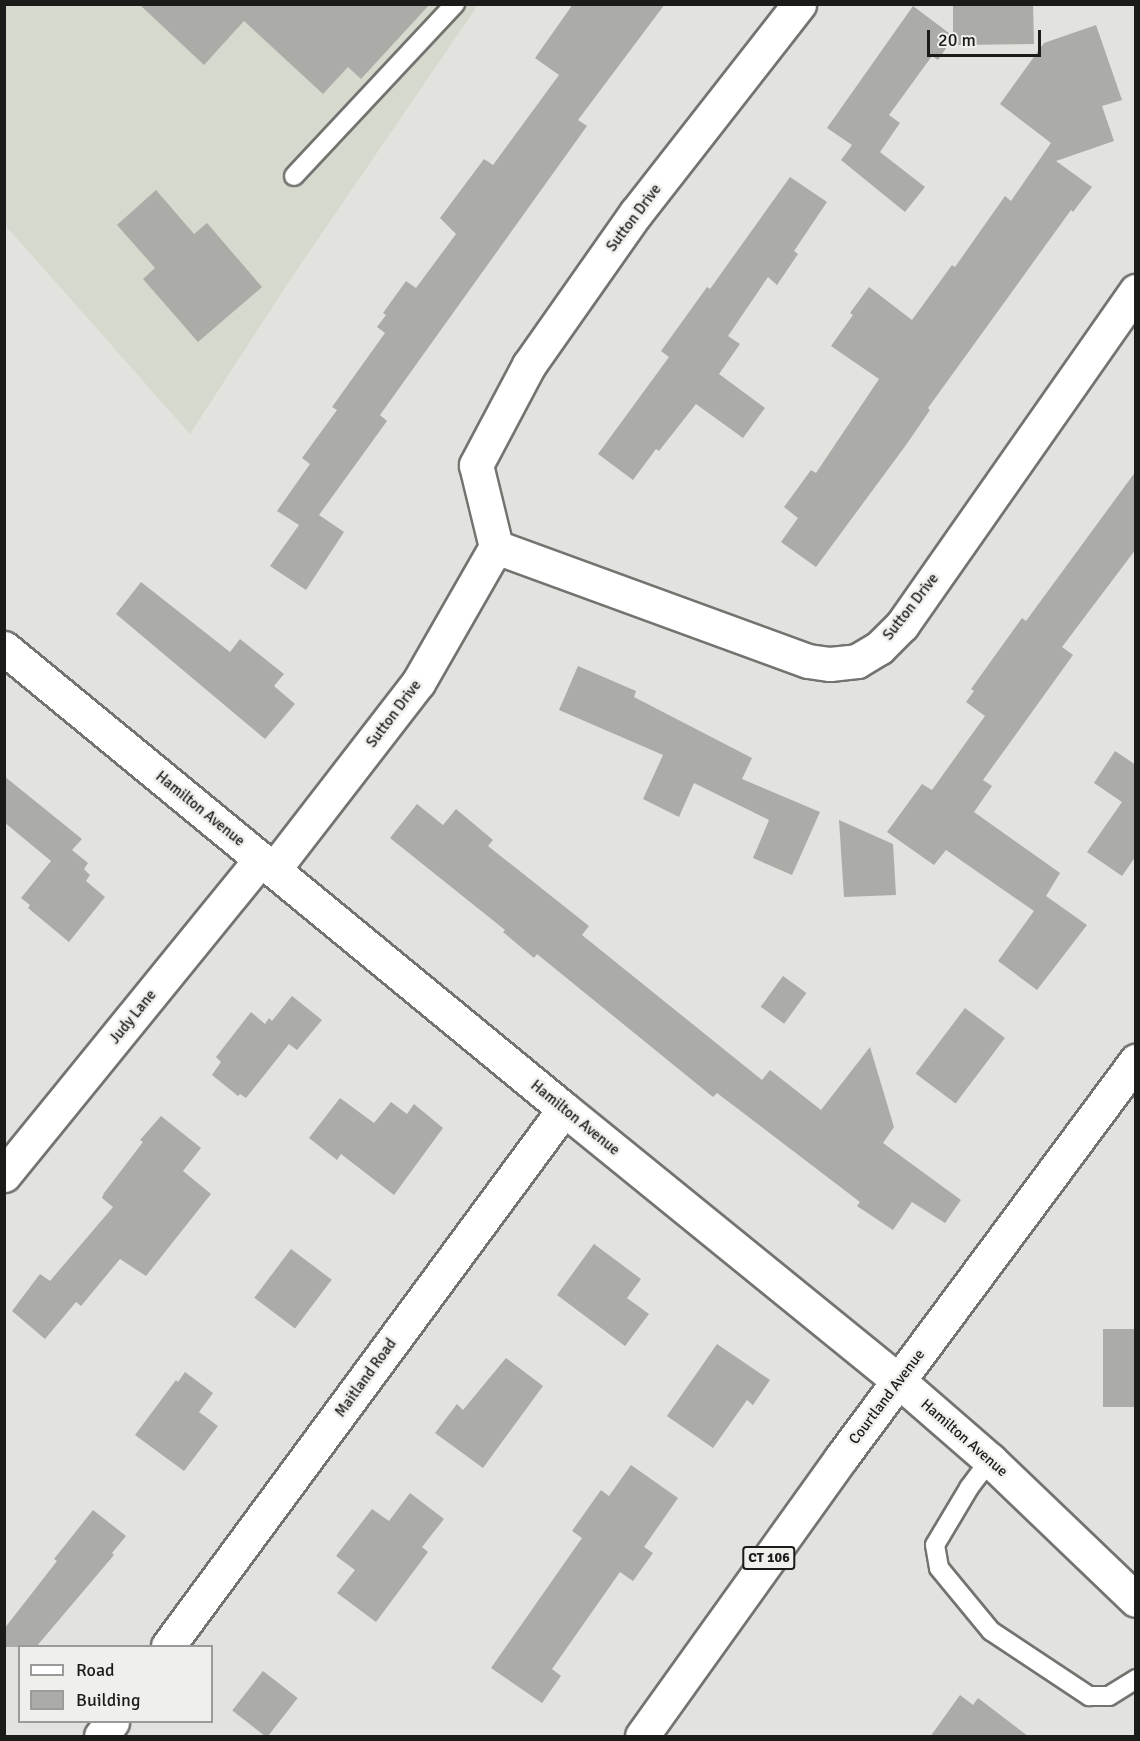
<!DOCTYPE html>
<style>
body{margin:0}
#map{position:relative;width:1140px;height:1741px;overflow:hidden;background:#e2e3de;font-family:Signika,sans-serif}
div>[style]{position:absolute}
.built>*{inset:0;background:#d6d9cd}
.building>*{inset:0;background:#abaca8;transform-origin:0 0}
.roads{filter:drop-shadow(2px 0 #737470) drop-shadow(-2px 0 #737470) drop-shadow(0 2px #737470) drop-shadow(0 -2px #737470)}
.lane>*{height:18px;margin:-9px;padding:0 9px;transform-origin:9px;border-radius:9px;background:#fff}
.street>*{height:33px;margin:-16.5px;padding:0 16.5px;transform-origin:16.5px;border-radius:16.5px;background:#fff}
.secondary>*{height:33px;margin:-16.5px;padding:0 16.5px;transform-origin:16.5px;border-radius:16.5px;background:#fff}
.primary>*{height:33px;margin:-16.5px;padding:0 16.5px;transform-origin:16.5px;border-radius:16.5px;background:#fff}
span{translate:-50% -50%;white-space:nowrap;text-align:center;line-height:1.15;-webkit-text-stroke:5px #eff0ec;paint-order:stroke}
.shield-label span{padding:2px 4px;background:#eff0ec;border:2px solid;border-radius:4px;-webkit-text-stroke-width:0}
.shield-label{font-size:14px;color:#1b1b19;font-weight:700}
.street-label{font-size:15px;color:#1b1b19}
.frame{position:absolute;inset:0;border:6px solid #1b1b19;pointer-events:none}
.legend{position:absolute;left:18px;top:1645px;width:195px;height:78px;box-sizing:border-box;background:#eff0ec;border:2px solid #9a9b98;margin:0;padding:8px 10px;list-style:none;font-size:18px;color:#1b1b19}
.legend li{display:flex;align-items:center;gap:12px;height:30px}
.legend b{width:30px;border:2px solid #9a9b98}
.scale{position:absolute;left:927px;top:30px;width:114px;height:27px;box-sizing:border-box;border:3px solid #1b1b19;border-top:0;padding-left:8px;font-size:18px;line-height:21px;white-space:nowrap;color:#1b1b19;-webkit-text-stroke:4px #eff0ec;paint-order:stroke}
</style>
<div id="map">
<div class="built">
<i style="clip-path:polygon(4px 5px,478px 5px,292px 277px,190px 434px,5px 225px)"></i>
</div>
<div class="building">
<i style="clip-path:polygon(139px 4px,430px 4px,361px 79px,348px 67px,323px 94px,244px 21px,204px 65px)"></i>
<i style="clip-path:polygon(573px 4px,665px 4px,578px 120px,587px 126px,380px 415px,387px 421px,319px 515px,344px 532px,306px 590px,270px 566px,299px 525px,277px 511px,310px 464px,302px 458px,337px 410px,332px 407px,385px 333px,377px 327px,386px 315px,383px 313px,406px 281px,416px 288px,456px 234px,440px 218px,484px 159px,493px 165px,559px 75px,535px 58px)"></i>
<i style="clip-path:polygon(953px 4px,1033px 4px,1034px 44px,954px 45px,953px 38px,938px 60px,932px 56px,889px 115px,900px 123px,880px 152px,925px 187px,905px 212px,841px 160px,852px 145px,827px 128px,913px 6px,953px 36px)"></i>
<i style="clip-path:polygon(1096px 25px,1122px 100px,1102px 106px,1114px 141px,1056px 161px,1092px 187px,1073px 212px,1071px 210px,928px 408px,930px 410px,906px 445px,816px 567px,781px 542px,798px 518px,784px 507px,811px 470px,816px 473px,879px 379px,831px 346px,853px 315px,850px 313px,869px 287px,912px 320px,952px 265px,955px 267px,1005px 196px,1011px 201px,1051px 143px,1000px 104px,1044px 43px)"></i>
<i style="clip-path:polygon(790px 177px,827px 202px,794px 251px,798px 254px,777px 285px,768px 277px,728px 336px,740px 344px,719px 374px,765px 408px,743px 438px,696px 404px,659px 451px,656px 449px,633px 480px,598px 454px,669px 357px,661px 351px,707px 287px,710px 289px)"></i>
<i style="clip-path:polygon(156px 190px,194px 234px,207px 223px,262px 287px,198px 342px,143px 279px,155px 268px,117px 225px)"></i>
<i style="clip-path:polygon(1136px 471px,1136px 549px,1062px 647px,1073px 655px,983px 780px,992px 786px,974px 812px,1060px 873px,1046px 896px,1087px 925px,1037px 990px,998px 961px,1034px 911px,946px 850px,934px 865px,887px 832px,922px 784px,932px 790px,985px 716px,966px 702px,974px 691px,971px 689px,1022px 618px,1026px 621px)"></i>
<i style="clip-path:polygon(141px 582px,230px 652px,240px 639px,284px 674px,274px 686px,295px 704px,265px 739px,116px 614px)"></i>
<i style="clip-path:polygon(578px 666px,636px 691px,634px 697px,752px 758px,742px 779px,820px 812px,792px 875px,753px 858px,769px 820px,694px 783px,679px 817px,643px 799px,663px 755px,559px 710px)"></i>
<i style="clip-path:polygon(1115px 751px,1136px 765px,1136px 856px,1122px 876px,1087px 852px,1122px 802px,1094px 783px)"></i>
<i style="clip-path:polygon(4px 776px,82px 839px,72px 850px,88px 863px,84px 869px,90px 875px,86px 881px,105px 897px,69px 942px,28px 908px,30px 905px,21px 898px,51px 861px,4px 822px)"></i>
<i style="clip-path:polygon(417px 804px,443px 825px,456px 809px,493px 840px,488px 846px,589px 926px,582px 935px,762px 1080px,770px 1070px,821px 1110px,870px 1047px,894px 1127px,883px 1143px,961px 1200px,945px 1223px,912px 1202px,893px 1230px,857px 1206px,860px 1202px,717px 1093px,713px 1097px,537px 954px,534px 958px,503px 932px,505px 930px,390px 838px)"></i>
<i style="clip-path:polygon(839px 820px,893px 844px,896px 895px,844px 897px)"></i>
<i style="left:783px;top:976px;width:29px;height:38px;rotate:36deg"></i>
<i style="clip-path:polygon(292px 996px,322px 1020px,297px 1050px,289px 1044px,246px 1098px,240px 1094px,238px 1096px,212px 1075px,221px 1062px,216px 1057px,251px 1012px,265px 1024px,269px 1018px,272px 1021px)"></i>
<i style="left:965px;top:1008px;width:50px;height:82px;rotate:37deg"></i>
<i style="clip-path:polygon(340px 1098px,374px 1123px,391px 1102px,407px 1114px,414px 1104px,443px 1128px,394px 1195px,341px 1154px,337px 1160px,309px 1138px)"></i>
<i style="clip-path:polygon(161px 1116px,201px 1148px,183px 1171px,211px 1194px,146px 1276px,120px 1259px,81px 1306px,76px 1302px,45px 1339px,12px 1311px,40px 1274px,50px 1281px,113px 1207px,102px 1198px,104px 1193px,143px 1142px,140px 1140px)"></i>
<i style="clip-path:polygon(594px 1244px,641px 1279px,627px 1298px,649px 1314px,625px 1346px,557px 1295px)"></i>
<i style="left:291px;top:1249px;width:51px;height:61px;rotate:37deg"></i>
<i style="left:1136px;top:1329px;width:78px;height:33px;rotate:90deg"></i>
<i style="clip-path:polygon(717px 1344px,770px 1380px,753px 1405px,747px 1400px,713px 1448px,667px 1416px)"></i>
<i style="clip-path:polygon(506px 1358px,543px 1386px,483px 1468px,435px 1433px,457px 1404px,463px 1410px)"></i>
<i style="clip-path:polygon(185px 1372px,213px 1393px,199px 1412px,218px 1426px,184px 1471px,135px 1435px,176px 1380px,178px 1382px)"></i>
<i style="clip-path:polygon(631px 1465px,678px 1498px,644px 1547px,653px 1553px,633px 1581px,620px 1572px,552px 1669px,561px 1676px,542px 1703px,491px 1668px,582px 1538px,572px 1531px,601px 1490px,609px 1496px)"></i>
<i style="clip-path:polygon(410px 1493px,444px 1519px,422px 1547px,428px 1552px,376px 1622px,337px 1593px,355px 1570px,336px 1556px,372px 1509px,389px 1521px)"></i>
<i style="clip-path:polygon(93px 1510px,126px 1536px,112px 1553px,114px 1555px,36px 1647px,4px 1647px,4px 1629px,57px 1561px,54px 1559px)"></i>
<i style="left:263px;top:1671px;width:44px;height:50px;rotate:38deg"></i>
<i style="clip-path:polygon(960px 1695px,973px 1705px,978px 1698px,1029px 1737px,930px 1737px)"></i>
</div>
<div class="roads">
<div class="lane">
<i style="left:294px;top:176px;width:236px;rotate:-46.9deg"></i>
<i style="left:990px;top:1460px;width:35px;rotate:127deg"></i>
<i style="left:969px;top:1488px;width:66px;rotate:120.8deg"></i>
<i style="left:935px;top:1545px;width:23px;rotate:80deg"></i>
<i style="left:939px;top:1568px;width:82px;rotate:50.5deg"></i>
<i style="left:991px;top:1631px;width:118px;rotate:33.6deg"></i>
<i style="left:1089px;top:1696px;width:20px"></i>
<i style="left:1109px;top:1696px;width:32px;rotate:-32deg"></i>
</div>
<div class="street">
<i style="left:496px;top:547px;width:332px;rotate:20.1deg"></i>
<i style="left:808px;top:661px;width:22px;rotate:8deg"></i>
<i style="left:830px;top:664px;width:27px;rotate:-6deg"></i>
<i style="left:857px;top:661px;width:26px;rotate:-31deg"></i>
<i style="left:879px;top:648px;width:33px;rotate:-45deg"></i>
<i style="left:902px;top:625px;width:408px;rotate:-55deg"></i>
<i style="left:274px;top:869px;width:235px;rotate:-52.3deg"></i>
<i style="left:418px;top:683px;width:157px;rotate:-60.2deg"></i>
<i style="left:496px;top:547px;width:84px;rotate:-103.7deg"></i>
<i style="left:476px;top:465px;width:113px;rotate:-62.1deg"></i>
<i style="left:529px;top:365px;width:186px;rotate:-54.9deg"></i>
<i style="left:636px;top:213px;width:265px;rotate:-52deg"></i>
<i style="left:4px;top:1175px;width:407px;rotate:-50.9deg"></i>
<i style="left:168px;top:1646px;width:667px;rotate:-53.59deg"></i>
<i style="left:101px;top:1736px;width:18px;rotate:-52deg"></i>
</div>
<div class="secondary">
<i style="left:4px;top:648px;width:725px;rotate:39.46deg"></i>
<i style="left:564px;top:1109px;width:432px;rotate:39.1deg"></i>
<i style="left:899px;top:1381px;width:121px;rotate:41deg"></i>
<i style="left:990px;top:1460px;width:202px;rotate:43.8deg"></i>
</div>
<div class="primary">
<i style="left:642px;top:1736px;width:342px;rotate:-54.4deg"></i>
<i style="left:841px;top:1458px;width:495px;rotate:-53.4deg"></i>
</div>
</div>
<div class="shield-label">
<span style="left:769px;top:1558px">CT 106</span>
</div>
<div class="street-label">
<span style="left:634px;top:218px;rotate:-53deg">Sutton Drive</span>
<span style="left:911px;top:607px;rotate:-52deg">Sutton Drive</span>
<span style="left:394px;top:714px;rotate:-53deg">Sutton Drive</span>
<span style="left:200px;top:809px;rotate:39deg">Hamilton Avenue</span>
<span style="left:133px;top:1017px;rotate:-51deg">Judy Lane</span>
<span style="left:575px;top:1118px;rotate:39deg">Hamilton Avenue</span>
<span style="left:366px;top:1378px;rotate:-54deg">Maitland Road</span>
<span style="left:887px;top:1397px;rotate:-53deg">Courtland Avenue</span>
<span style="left:964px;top:1438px;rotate:41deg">Hamilton Avenue</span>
</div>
<div class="frame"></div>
<ul class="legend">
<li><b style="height:8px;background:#fff"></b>Road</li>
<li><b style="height:16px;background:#abaca8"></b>Building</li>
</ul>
<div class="scale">20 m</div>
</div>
